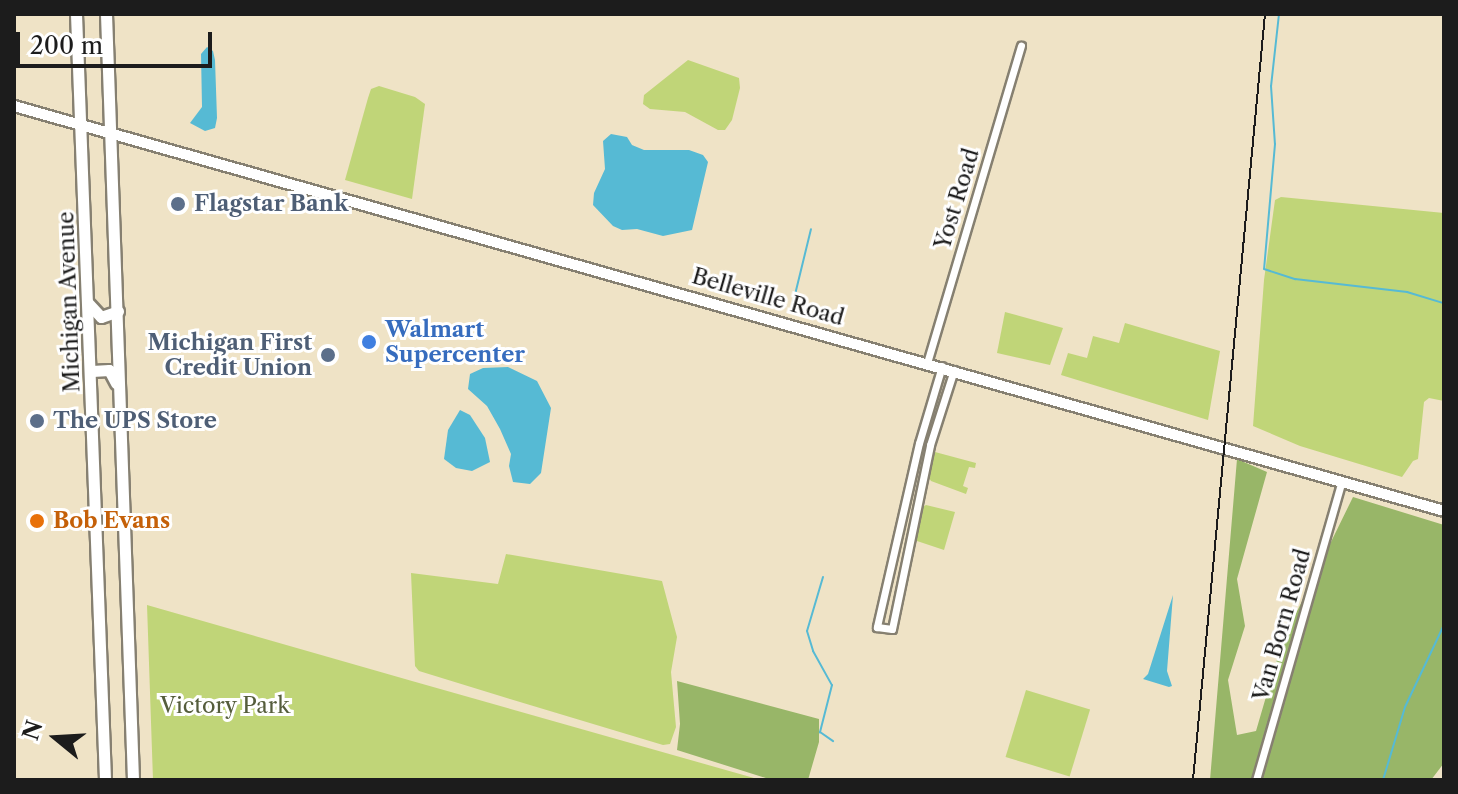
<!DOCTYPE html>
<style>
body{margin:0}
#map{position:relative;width:1458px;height:794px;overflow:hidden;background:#efe3c6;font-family:"Libre Caslon Text",serif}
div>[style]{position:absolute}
.green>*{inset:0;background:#c0d578;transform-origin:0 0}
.forest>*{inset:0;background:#98b668}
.water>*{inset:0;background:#56bad4}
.stream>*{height:2px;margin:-1px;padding:0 1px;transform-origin:1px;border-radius:1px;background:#56bad4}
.roads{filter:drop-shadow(2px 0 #868071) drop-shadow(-2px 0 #868071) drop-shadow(0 2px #868071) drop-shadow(0 -2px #868071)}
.street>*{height:7px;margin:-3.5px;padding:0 3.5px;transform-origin:3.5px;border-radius:3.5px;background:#fff}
.secondary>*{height:10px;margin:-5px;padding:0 5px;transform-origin:5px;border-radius:5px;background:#fff}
.primary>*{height:11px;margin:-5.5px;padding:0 5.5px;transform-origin:5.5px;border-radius:5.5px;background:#fff}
.rail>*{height:2px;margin:-1px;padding:0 1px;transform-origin:1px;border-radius:1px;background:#1c1c1c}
.dots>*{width:22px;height:22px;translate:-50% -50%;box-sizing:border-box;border:4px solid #fff;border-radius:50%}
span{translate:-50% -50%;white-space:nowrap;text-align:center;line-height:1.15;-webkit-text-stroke:6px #fff;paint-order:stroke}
.street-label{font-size:22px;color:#1c1c1c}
.service-label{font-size:22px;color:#4e5e75;font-weight:700}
.left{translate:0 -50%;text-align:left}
.right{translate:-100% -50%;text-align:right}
.shop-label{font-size:22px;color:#366cbe;font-weight:700}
.food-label{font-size:22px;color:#c56008;font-weight:700}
.park-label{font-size:22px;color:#555d3c}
.frame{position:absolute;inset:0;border:16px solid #1c1c1c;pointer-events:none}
.north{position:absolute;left:16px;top:698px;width:80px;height:80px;-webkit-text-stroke:6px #fff;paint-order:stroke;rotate:288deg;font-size:22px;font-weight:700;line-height:32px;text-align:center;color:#1c1c1c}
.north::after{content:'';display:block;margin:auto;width:28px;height:36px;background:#1c1c1c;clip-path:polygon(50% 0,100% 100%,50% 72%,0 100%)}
.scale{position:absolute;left:16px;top:32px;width:196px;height:36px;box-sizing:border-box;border:4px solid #1c1c1c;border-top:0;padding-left:10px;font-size:24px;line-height:28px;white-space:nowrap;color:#1c1c1c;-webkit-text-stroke:6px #fff;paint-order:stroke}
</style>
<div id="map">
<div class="green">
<i style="clip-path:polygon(688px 60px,739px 78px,740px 88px,732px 120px,725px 130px,718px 130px,685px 112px,650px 109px,643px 104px,644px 95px)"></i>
<i style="clip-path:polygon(379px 86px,415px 97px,425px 104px,412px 199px,345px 180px,368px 98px,371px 89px)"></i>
<i style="clip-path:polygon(1281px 197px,1444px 213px,1444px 401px,1429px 398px,1424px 402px,1418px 459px,1413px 461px,1402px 477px,1300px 446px,1253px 426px,1264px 280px,1275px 200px)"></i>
<i style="clip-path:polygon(1005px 312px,1063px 328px,1050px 365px,997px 353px)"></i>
<i style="clip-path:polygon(1125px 323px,1220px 351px,1208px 420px,1061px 375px,1068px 353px,1087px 358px,1093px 336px,1119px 343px)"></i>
<i style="clip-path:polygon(935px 452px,976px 463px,975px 468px,969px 467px,963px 486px,968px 488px,966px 494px,931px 481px,928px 476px)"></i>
<i style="clip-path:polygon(926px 505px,955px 512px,944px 550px,917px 541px,915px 534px,921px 508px)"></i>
<i style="clip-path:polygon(506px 554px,662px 581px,677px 637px,671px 672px,676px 727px,670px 744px,663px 745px,510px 699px,419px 671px,415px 666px,411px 573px,498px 584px)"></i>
<i style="clip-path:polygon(147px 605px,412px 681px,761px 780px,153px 780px)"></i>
<i style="left:1026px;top:690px;width:67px;height:70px;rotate:17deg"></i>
</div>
<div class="forest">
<i style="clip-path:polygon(1237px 459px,1267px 472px,1237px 579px,1245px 626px,1228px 680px,1237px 735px,1256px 731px,1282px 642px,1353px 497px,1444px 525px,1444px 763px,1431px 780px,1210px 780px)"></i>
<i style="clip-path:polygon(677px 681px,819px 719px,819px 742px,808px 780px,772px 780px,677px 750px,680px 724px)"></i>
</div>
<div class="water">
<i style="clip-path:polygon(207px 47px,213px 51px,215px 60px,217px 118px,215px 128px,205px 131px,190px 123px,202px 107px,201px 54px)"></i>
<i style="clip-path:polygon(611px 134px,627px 137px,632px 145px,644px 150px,689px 150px,703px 155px,708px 162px,692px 230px,663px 236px,637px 229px,622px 230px,613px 226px,593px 205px,594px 193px,605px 169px,603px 141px)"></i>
<i style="clip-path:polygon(508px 367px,537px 381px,551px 408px,541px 473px,530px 484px,513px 482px,509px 466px,511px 454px,500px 429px,487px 406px,468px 389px,470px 374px,483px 368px)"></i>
<i style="clip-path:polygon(460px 410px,470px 415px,485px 438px,490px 462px,472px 471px,456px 468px,444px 459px,448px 430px)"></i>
<i style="clip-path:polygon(1173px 595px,1167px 671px,1172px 686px,1169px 687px,1143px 679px,1148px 674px)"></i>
</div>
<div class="stream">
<i style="left:1279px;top:14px;width:72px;rotate:96.3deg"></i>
<i style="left:1271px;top:86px;width:58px;rotate:86.1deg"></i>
<i style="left:1275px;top:144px;width:125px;rotate:95deg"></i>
<i style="left:1264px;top:269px;width:33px;rotate:18deg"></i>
<i style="left:1295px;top:279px;width:113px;rotate:6.6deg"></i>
<i style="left:1407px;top:292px;width:39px;rotate:17deg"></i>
<i style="left:804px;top:315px;width:14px;rotate:-146deg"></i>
<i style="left:792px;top:307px;width:80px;rotate:-76.3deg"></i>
<i style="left:823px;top:577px;width:56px;rotate:106.5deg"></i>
<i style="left:807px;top:631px;width:21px;rotate:73deg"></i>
<i style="left:813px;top:651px;width:39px;rotate:61deg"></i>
<i style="left:832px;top:685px;width:49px;rotate:104.3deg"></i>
<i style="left:820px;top:732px;width:16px;rotate:35deg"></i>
<i style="left:1383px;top:780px;width:76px;rotate:-73.2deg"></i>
<i style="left:1405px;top:707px;width:91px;rotate:-64.6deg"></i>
</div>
<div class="roads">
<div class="street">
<i style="left:927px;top:363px;width:331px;rotate:-73.5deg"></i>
<i style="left:942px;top:366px;width:80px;rotate:106.6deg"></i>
<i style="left:919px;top:443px;width:189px;rotate:102.9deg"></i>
<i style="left:877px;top:627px;width:15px;rotate:8deg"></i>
<i style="left:892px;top:629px;width:188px;rotate:-78.3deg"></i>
<i style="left:930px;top:445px;width:79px;rotate:-72.3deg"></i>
<i style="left:1256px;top:780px;width:311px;rotate:-74deg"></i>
</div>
<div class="secondary">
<i style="left:14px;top:106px;width:1486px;rotate:15.81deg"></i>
</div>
<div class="primary">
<i style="left:76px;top:14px;width:767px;rotate:87.83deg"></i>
<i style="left:106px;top:14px;width:766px;rotate:87.98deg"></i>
<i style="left:88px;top:303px;width:19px;rotate:47deg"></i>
<i style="left:101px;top:317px;width:18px;rotate:-19deg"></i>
<i style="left:92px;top:371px;width:17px;rotate:-3deg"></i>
<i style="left:109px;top:370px;width:15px;rotate:62deg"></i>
</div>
</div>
<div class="rail">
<i style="left:1193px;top:780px;width:769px;rotate:-84.63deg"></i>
</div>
<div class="dots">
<i style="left:178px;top:204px;background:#5c6f8a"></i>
<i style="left:369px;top:342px;background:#3f7fe0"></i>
<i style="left:328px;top:355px;background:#5c6f8a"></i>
<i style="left:37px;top:421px;background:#5c6f8a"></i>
<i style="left:37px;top:521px;background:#e8710a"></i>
</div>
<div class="street-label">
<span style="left:957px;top:199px;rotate:-73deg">Yost Road</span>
<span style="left:768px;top:297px;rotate:16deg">Belleville Road</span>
<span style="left:69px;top:302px;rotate:-92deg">Michigan Avenue</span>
<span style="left:1282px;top:625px;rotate:-74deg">Van Born Road</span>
</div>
<div class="service-label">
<span class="left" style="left:194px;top:204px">Flagstar Bank</span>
<span class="right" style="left:312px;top:355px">Michigan First<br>Credit Union</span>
<span class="left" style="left:53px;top:421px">The UPS Store</span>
</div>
<div class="shop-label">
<span class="left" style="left:385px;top:342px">Walmart<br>Supercenter</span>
</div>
<div class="food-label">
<span class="left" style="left:53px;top:521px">Bob Evans</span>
</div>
<div class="park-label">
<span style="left:225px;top:706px">Victory Park</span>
</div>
<div class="frame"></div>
<div class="north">N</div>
<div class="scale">200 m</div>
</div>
